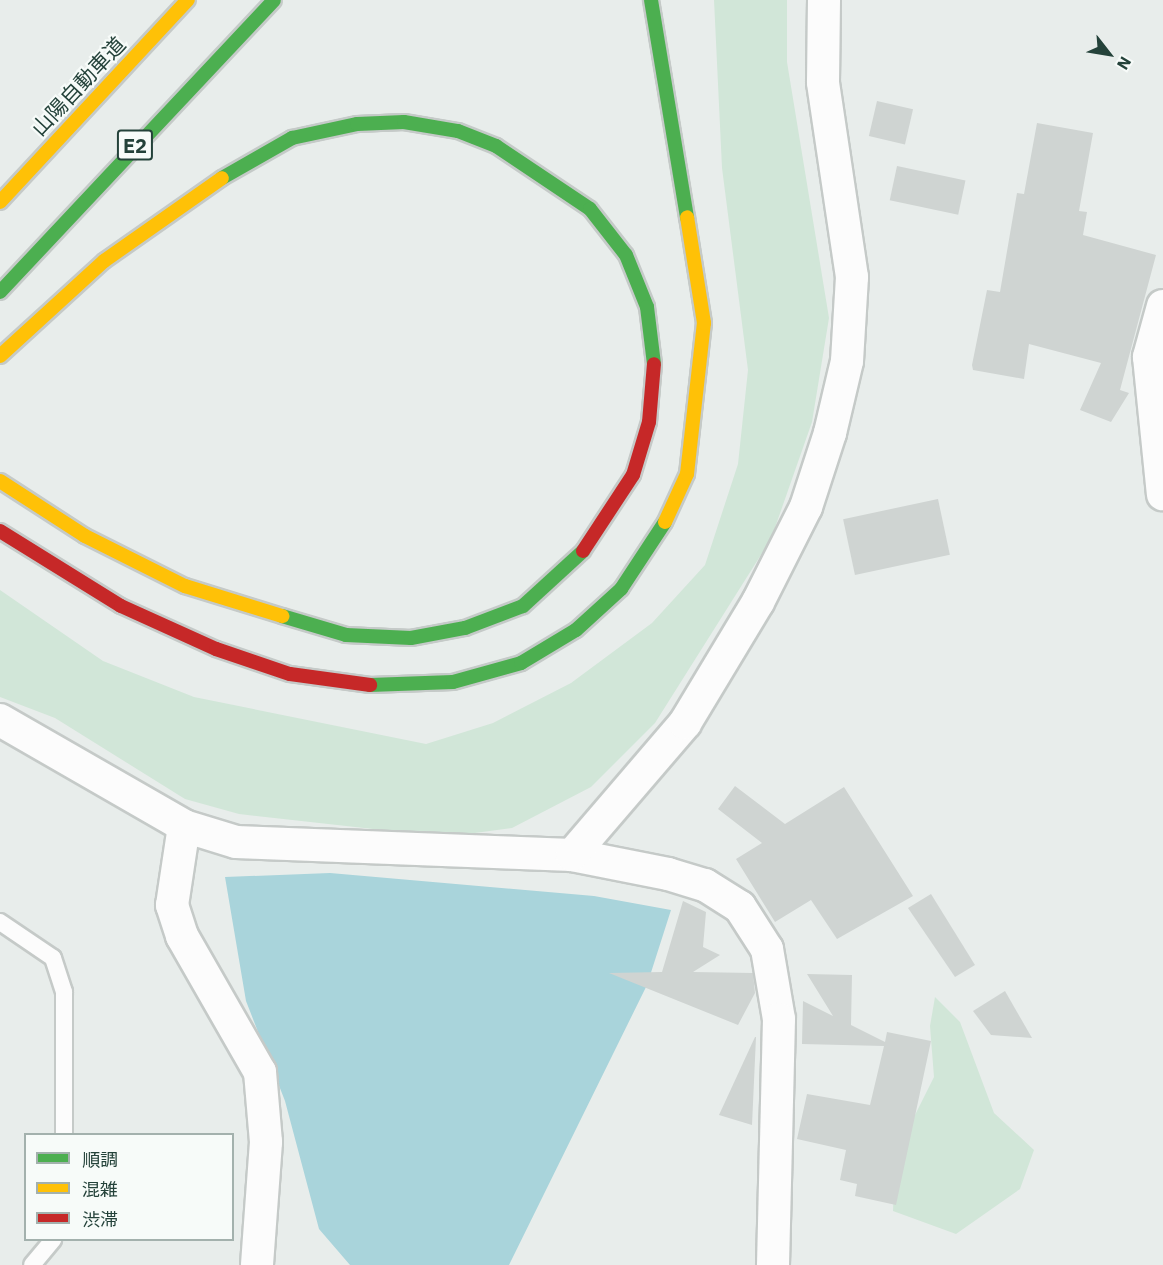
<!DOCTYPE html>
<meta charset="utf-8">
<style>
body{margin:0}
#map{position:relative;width:1163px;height:1265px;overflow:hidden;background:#e8edeb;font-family:"IBM Plex Sans","Noto Sans JP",sans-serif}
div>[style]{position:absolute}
.green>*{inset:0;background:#d1e6d8}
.water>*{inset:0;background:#a9d4db}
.building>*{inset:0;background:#cfd4d2;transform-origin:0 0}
.roads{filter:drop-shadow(2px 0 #c5cac8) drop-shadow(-2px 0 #c5cac8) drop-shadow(0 2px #c5cac8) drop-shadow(0 -2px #c5cac8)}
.lane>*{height:16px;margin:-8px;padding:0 8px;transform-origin:8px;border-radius:8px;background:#fcfcfc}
.street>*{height:32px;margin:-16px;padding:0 16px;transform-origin:16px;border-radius:16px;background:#fcfcfc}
.fast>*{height:14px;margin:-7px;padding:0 7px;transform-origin:7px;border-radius:7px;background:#4caf50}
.slow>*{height:14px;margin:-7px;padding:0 7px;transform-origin:7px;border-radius:7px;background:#ffc107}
.jam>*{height:14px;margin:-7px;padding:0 7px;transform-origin:7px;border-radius:7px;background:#c62828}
span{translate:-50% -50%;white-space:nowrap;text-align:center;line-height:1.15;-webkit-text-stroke:4.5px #f7fbf9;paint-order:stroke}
.shield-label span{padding:2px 4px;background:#f7fbf9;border:2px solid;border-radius:4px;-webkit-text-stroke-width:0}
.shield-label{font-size:20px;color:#24423a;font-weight:700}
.street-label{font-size:21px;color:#24423a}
.legend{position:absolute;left:24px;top:1133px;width:210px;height:108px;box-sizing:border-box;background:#f7fbf9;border:2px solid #a3b1ad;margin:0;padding:8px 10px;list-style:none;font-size:18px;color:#24423a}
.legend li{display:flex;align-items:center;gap:12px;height:30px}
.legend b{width:30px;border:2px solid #a3b1ad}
.north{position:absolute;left:1079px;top:24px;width:60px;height:60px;-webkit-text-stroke:4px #f7fbf9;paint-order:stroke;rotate:121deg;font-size:16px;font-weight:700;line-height:24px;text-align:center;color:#24423a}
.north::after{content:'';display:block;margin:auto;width:21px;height:27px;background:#24423a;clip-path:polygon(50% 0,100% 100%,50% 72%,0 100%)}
</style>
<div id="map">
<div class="green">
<i style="clip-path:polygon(714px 0,787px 0,787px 62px,829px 318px,812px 422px,771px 539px,655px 723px,591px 787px,512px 828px,445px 837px,239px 814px,185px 799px,55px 718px,0 697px,0 590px,103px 661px,194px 697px,426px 744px,493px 723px,571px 683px,652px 623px,705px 565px,738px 464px,748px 370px,722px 168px)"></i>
<i style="clip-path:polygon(935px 997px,960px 1022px,994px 1113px,1034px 1150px,1020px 1189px,956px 1234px,893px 1211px,895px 1155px,934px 1077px,930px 1026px)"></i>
</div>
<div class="water">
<i style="clip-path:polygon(330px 873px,594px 896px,671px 910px,647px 985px,509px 1265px,350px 1265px,319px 1229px,285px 1101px,246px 1001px,225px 877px)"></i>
</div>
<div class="building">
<i style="left:877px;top:101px;width:37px;height:36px;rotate:13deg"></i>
<i style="clip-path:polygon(1037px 123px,1093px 133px,1079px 211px,1087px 212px,1083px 235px,1156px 255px,1120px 390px,1129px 393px,1111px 422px,1080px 410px,1101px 363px,1029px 344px,1024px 379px,973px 370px,972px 365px,987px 290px,1000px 292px,1017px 193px,1024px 194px)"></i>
<i style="left:897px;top:166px;width:70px;height:35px;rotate:12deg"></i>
<i style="left:938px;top:499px;width:57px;height:97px;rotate:78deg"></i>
<i style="clip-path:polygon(735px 786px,785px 824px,844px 787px,913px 896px,837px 939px,811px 900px,775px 922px,736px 859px,762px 843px,718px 809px)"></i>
<i style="clip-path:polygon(931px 894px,975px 965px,955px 977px,908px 908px)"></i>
<i style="clip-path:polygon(683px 901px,706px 912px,703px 947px,720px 955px,693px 972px,753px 973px,755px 993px,738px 1025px,609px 973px,662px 972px)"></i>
<i style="clip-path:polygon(807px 974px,852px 975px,851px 1025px,885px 1042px,887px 1032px,931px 1041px,896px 1205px,855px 1196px,857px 1184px,840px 1180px,846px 1150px,797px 1139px,807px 1094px,870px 1105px,884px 1046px,802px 1044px,803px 1001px,833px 1016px)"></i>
<i style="clip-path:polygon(1005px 991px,1032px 1038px,991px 1035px,973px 1011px)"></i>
<i style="clip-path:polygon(755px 1037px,756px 1037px,752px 1125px,719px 1115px)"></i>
</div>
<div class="roads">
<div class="lane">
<i style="left:0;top:922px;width:64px;rotate:34.2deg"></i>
<i style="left:53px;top:958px;width:36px;rotate:72deg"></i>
<i style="left:64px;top:992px;width:142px;rotate:90deg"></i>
<i style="left:32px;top:1265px;width:33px;rotate:-50deg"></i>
</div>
<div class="street">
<i style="left:1163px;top:306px;width:53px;rotate:105.4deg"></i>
<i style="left:1149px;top:357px;width:138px;rotate:84.2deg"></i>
<i style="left:0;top:720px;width:212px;rotate:29.9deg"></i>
<i style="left:184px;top:826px;width:54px;rotate:17.1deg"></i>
<i style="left:236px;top:842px;width:336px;rotate:2.2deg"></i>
<i style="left:572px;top:855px;width:98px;rotate:11.2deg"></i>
<i style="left:668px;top:874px;width:39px;rotate:17deg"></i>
<i style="left:705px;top:885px;width:41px;rotate:32.2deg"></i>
<i style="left:740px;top:907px;width:50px;rotate:57.3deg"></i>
<i style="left:767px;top:949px;width:71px;rotate:80.3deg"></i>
<i style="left:779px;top:1019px;width:246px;rotate:91.4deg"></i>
<i style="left:184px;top:826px;width:80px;rotate:98.6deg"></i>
<i style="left:172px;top:905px;width:33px;rotate:72deg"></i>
<i style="left:182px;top:936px;width:157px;rotate:60.2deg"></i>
<i style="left:260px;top:1072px;width:70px;rotate:85.1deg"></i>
<i style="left:266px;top:1142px;width:123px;rotate:94.2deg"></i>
<i style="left:572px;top:855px;width:174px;rotate:-49.4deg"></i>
<i style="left:685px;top:723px;width:141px;rotate:-58.9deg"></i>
<i style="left:758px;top:602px;width:106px;rotate:-63.2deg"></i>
<i style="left:806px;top:507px;width:78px;rotate:-72deg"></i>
<i style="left:830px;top:433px;width:74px;rotate:-76.7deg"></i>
<i style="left:847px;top:361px;width:84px;rotate:-86.6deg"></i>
<i style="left:852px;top:277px;width:197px;rotate:-98.5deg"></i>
<i style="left:823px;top:82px;width:82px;rotate:-89.3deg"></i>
</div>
<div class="fast">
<i style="left:651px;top:0;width:220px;rotate:80.6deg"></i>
<i style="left:222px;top:178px;width:81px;rotate:-29.7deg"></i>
<i style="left:292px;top:138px;width:66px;rotate:-12.2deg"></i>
<i style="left:357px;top:124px;width:47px;rotate:-2.4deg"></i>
<i style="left:404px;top:122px;width:55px;rotate:9.5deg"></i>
<i style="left:458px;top:131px;width:41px;rotate:21.5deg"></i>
<i style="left:496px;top:146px;width:113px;rotate:33.8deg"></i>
<i style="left:590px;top:209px;width:58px;rotate:52deg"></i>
<i style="left:626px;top:255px;width:56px;rotate:68deg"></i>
<i style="left:647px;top:307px;width:57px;rotate:83deg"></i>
<i style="left:0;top:292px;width:400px;rotate:-46.8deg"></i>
<i style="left:282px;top:616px;width:67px;rotate:16.5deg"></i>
<i style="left:346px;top:635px;width:65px;rotate:2.6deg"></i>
<i style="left:411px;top:638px;width:55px;rotate:-10.5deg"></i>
<i style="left:465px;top:628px;width:62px;rotate:-20.8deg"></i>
<i style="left:523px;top:606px;width:81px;rotate:-42.5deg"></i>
<i style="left:370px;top:685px;width:83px;rotate:-2.1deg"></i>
<i style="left:453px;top:682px;width:71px;rotate:-15.6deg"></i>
<i style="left:521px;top:663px;width:64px;rotate:-31deg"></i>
<i style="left:576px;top:630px;width:61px;rotate:-42.3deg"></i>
<i style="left:621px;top:589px;width:80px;rotate:-56.7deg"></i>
</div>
<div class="slow">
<i style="left:0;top:202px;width:276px;rotate:-47.1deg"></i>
<i style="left:0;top:356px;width:141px;rotate:-42.4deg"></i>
<i style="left:104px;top:261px;width:144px;rotate:-35.1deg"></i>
<i style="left:0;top:481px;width:101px;rotate:32.9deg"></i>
<i style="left:85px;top:536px;width:112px;rotate:26.6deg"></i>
<i style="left:185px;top:586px;width:102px;rotate:17.2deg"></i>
<i style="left:665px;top:522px;width:53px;rotate:-65.4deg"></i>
<i style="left:687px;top:474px;width:152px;rotate:-83.6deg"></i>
<i style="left:704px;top:323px;width:107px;rotate:-99.1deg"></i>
</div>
<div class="jam">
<i style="left:0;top:531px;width:142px;rotate:31.8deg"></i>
<i style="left:121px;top:606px;width:104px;rotate:24.4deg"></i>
<i style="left:216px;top:649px;width:78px;rotate:18.7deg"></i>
<i style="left:290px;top:674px;width:81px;rotate:7.8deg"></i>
<i style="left:583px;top:551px;width:91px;rotate:-56.7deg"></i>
<i style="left:633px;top:475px;width:55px;rotate:-73.2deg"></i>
<i style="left:649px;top:422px;width:58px;rotate:-85.1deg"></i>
</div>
</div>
<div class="shield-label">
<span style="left:135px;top:145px">E2</span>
</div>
<div class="street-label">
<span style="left:78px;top:86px;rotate:-47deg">山陽自動車道</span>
</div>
<ul class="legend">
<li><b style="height:8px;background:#4caf50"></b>順調</li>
<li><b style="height:8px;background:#ffc107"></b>混雑</li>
<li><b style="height:8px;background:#c62828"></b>渋滞</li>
</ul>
<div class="north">N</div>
</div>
